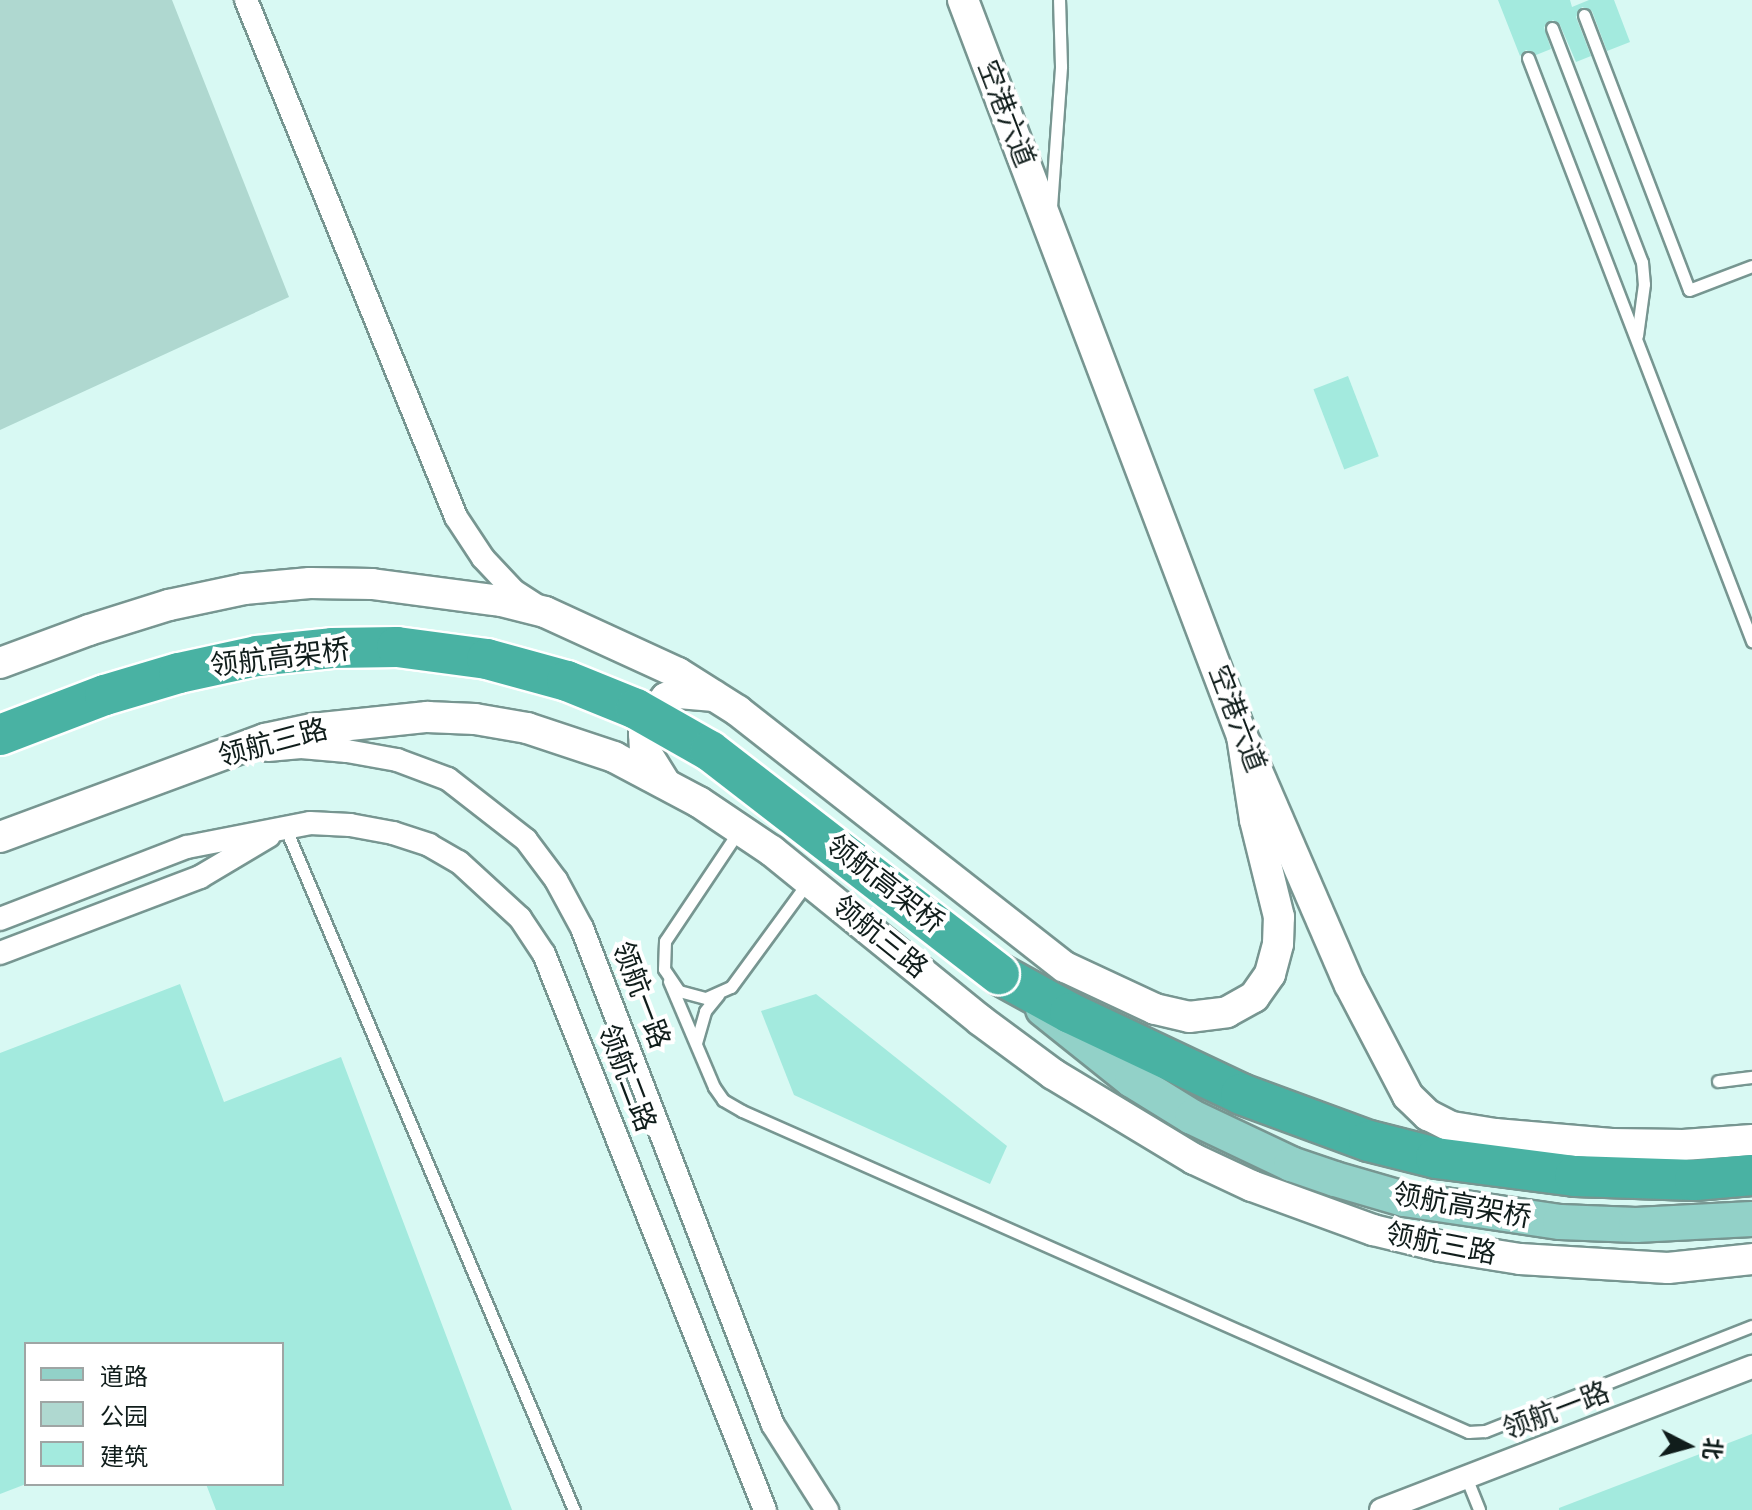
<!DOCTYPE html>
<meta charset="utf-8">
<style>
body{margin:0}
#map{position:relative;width:1752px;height:1510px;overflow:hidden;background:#d8f9f3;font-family:Rubik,"Noto Sans SC",sans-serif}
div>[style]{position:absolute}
.green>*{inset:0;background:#afd8d0}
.building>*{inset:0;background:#a3eade;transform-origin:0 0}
.roads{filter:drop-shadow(2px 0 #779691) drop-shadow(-2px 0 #779691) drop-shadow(0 2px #779691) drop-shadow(0 -2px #779691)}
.lane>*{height:11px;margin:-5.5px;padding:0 5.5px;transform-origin:5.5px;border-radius:5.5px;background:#fff}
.street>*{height:22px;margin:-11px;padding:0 11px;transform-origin:11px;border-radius:11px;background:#fff}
.secondary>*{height:30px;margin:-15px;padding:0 15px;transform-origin:15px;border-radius:15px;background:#fff}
.primary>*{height:34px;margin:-17px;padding:0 17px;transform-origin:17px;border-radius:17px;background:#92d1c8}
.highway>*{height:40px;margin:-20px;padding:0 20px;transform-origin:20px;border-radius:20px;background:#49b2a3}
.bridges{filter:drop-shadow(2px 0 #fff) drop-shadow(-2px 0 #fff) drop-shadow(0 2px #fff) drop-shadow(0 -2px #fff)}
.highway-bridge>*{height:40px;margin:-20px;padding:0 20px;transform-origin:20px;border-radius:20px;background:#49b2a3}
span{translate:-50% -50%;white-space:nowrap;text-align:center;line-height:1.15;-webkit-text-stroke:8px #fff;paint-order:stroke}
.street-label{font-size:28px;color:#101d1b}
.legend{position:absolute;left:24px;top:1342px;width:260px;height:144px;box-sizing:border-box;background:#fff;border:2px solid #9fa5a4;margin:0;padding:10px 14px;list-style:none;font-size:24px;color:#101d1b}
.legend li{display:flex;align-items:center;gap:16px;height:40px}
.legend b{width:40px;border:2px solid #9fa5a4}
.north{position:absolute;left:1648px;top:1406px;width:80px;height:80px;-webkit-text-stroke:6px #fff;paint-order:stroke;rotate:96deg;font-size:22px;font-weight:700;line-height:32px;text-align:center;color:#101d1b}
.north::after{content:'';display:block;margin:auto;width:28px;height:36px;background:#101d1b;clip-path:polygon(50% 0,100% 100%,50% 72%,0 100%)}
</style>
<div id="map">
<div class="green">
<i style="clip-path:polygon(0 0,172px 0,289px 297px,0 430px)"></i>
</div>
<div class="building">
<i style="clip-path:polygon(1498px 0,1570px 0,1572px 7px,1589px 0,1614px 0,1630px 42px,1607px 51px,1592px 11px,1582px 7px,1576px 17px,1591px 56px,1576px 62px,1560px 25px,1553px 20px,1544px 27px,1551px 49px,1536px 55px,1526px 50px,1520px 56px)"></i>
<i style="left:1348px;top:376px;width:86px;height:37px;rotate:69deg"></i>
<i style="clip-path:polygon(180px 984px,224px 1102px,341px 1057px,512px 1510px,216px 1510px,206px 1484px,282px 1484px,282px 1344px,26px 1344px,26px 1484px,0 1494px,0 1053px)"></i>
<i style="clip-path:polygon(816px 994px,1007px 1146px,990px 1184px,794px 1095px,761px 1011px)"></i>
<i style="clip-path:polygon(1752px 1434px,1752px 1510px,1559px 1510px,1559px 1508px)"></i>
</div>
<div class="roads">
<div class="lane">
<i style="left:1584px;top:15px;width:294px;rotate:69.1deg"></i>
<i style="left:1689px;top:290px;width:67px;rotate:-20.9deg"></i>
<i style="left:1552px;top:28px;width:251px;rotate:69deg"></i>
<i style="left:1642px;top:262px;width:22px;rotate:85deg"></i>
<i style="left:1644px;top:284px;width:52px;rotate:97.7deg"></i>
<i style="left:1528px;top:58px;width:625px;rotate:68.98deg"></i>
<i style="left:1051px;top:207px;width:141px;rotate:-85.9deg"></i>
<i style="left:1061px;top:66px;width:66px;rotate:-91.7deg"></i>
<i style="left:285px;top:827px;width:742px;rotate:67.07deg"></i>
<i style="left:738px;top:832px;width:131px;rotate:123.8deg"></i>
<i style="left:665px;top:941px;width:28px;rotate:92deg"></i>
<i style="left:664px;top:969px;width:27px;rotate:56deg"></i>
<i style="left:679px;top:991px;width:28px;rotate:15deg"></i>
<i style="left:706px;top:998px;width:27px;rotate:-24deg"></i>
<i style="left:731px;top:987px;width:129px;rotate:-53.8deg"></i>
<i style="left:669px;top:981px;width:115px;rotate:67deg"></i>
<i style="left:714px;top:1087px;width:16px;rotate:55deg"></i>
<i style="left:723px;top:1100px;width:22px;rotate:30deg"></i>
<i style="left:742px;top:1111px;width:794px;rotate:23.85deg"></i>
<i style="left:1468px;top:1432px;width:17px;rotate:-3deg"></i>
<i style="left:1485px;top:1431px;width:287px;rotate:-21.5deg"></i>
<i style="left:696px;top:1043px;width:33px;rotate:-74deg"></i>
<i style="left:705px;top:1011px;width:21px;rotate:-51deg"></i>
<i style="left:1718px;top:1081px;width:34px;rotate:-7deg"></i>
<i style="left:1466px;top:1477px;width:35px;rotate:68deg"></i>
</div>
<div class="street">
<i style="left:246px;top:0;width:558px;rotate:67.89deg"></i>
<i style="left:456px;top:517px;width:49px;rotate:56.6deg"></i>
<i style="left:483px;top:558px;width:45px;rotate:46.8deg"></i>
<i style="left:514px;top:591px;width:24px;rotate:33deg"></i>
<i style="left:268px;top:750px;width:33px;rotate:-5deg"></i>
<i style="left:301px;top:747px;width:46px;rotate:5deg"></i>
<i style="left:347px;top:751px;width:51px;rotate:10.2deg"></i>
<i style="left:397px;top:760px;width:54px;rotate:20.4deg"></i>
<i style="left:448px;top:779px;width:99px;rotate:38deg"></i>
<i style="left:526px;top:840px;width:50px;rotate:53.1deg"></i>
<i style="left:556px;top:880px;width:55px;rotate:61.6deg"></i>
<i style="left:582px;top:928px;width:532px;rotate:68.98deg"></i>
<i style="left:773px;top:1425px;width:101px;rotate:57.6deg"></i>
<i style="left:0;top:919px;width:200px;rotate:-21.1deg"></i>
<i style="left:187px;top:847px;width:125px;rotate:-11deg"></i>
<i style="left:310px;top:823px;width:40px;rotate:2.9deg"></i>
<i style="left:350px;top:825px;width:44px;rotate:10.5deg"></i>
<i style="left:393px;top:833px;width:38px;rotate:18deg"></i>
<i style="left:429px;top:845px;width:34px;rotate:30deg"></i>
<i style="left:459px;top:862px;width:83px;rotate:42.6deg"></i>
<i style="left:520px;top:918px;width:43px;rotate:56.3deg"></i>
<i style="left:544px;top:954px;width:598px;rotate:68.32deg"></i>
<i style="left:0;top:953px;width:214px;rotate:-20.8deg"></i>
<i style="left:200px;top:877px;width:80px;rotate:-30.7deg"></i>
<i style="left:1381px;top:1510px;width:398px;rotate:-21.1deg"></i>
</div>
<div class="secondary">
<i style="left:963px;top:0;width:787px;rotate:69.24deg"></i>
<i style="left:1242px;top:736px;width:271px;rotate:66.6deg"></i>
<i style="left:1350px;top:985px;width:125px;rotate:62.4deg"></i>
<i style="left:1408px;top:1096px;width:28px;rotate:44deg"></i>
<i style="left:1428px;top:1115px;width:27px;rotate:27deg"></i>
<i style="left:1452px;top:1127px;width:44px;rotate:9.2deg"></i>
<i style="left:1495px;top:1134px;width:117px;rotate:4.9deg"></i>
<i style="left:1612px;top:1144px;width:71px;rotate:0.8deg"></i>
<i style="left:1683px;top:1145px;width:69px;rotate:-4.1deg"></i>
<i style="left:0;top:663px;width:95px;rotate:-20.3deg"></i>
<i style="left:89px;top:630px;width:84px;rotate:-17.4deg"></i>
<i style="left:169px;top:605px;width:77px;rotate:-12deg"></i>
<i style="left:244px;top:589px;width:66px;rotate:-5.2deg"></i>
<i style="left:310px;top:583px;width:62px;rotate:0.9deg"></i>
<i style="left:372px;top:584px;width:130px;rotate:7.5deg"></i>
<i style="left:501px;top:601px;width:45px;rotate:14deg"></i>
<i style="left:545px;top:612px;width:146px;rotate:24.6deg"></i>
<i style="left:678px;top:673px;width:71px;rotate:32.3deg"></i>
<i style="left:738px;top:711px;width:415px;rotate:38.1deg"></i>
<i style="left:1065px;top:967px;width:99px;rotate:25deg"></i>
<i style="left:1155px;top:1009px;width:35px;rotate:13deg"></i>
<i style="left:1189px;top:1017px;width:38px;rotate:-7deg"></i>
<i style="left:1227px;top:1012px;width:31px;rotate:-29deg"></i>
<i style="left:1254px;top:997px;width:28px;rotate:-55deg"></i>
<i style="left:1270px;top:974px;width:31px;rotate:-75deg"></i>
<i style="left:1278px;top:944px;width:27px;rotate:-88deg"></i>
<i style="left:1279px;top:917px;width:100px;rotate:-103.9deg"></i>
<i style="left:1255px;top:820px;width:85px;rotate:-98.8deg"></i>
<i style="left:665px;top:783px;width:38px;rotate:-122deg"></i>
<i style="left:645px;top:751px;width:17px;rotate:-93deg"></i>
<i style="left:644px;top:734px;width:16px;rotate:-72deg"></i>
<i style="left:649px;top:719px;width:27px;rotate:-51deg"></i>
<i style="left:666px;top:698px;width:14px;rotate:-21deg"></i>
<i style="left:679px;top:693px;width:35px;rotate:5deg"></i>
<i style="left:0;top:837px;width:283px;rotate:-20.3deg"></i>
<i style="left:265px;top:739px;width:48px;rotate:-12deg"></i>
<i style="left:312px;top:729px;width:116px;rotate:-6deg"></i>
<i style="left:427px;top:717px;width:48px;rotate:2.4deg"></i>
<i style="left:475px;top:719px;width:53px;rotate:9.8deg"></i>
<i style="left:527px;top:728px;width:92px;rotate:18.4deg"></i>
<i style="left:614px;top:757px;width:96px;rotate:27.9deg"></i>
<i style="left:699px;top:802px;width:88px;rotate:33.9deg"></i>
<i style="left:772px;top:851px;width:268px;rotate:39.1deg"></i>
<i style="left:980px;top:1020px;width:91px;rotate:36.5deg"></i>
<i style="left:1053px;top:1074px;width:165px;rotate:31.1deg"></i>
<i style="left:1194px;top:1159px;width:64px;rotate:25deg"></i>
<i style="left:1252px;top:1186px;width:129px;rotate:20deg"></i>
<i style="left:1373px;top:1230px;width:68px;rotate:13.6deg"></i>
<i style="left:1439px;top:1246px;width:82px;rotate:9.1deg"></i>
<i style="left:1520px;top:1259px;width:148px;rotate:3.5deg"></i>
<i style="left:1668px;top:1268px;width:84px;rotate:-6.1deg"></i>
</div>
<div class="primary">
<i style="left:1043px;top:1009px;width:114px;rotate:38.6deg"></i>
<i style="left:1132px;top:1080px;width:70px;rotate:31.7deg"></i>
<i style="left:1192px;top:1117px;width:110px;rotate:25.4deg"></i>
<i style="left:1291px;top:1164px;width:46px;rotate:18.8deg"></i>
<i style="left:1335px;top:1179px;width:72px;rotate:16.2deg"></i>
<i style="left:1404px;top:1199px;width:158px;rotate:8.4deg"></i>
<i style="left:1560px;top:1222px;width:76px;rotate:2.3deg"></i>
<i style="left:1636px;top:1225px;width:116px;rotate:-3deg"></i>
</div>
<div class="highway">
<i style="left:999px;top:974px;width:81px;rotate:28.8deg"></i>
<i style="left:1070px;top:1013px;width:189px;rotate:25.3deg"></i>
<i style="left:1241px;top:1094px;width:136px;rotate:20.2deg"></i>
<i style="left:1369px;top:1141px;width:69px;rotate:14.2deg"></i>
<i style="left:1436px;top:1158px;width:140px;rotate:7.4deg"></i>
<i style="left:1575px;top:1176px;width:120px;rotate:1.9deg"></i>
<i style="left:1695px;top:1180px;width:57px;rotate:-5deg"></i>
</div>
</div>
<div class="bridges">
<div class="highway-bridge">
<i style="left:0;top:735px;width:112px;rotate:-20.9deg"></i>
<i style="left:105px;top:695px;width:77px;rotate:-16.6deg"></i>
<i style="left:179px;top:673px;width:80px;rotate:-12.3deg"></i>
<i style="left:257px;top:656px;width:75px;rotate:-6.1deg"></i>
<i style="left:332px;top:648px;width:65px;rotate:-0.9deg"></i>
<i style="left:397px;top:647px;width:91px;rotate:7.6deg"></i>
<i style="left:487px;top:659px;width:83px;rotate:15.4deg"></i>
<i style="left:567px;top:681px;width:74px;rotate:22.1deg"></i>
<i style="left:636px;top:709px;width:85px;rotate:29.6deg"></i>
<i style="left:710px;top:751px;width:365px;rotate:37.7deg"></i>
</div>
</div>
<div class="street-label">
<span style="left:1006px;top:114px;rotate:69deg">空港六道</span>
<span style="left:280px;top:658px;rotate:-7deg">领航高架桥</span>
<span style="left:1237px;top:719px;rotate:69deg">空港六道</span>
<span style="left:273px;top:743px;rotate:-15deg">领航三路</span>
<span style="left:885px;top:884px;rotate:38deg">领航高架桥</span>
<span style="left:880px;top:937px;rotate:39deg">领航三路</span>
<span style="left:641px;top:995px;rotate:69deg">领航一路</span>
<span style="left:627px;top:1078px;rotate:69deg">领航二路</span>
<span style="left:1462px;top:1206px;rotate:10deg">领航高架桥</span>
<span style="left:1441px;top:1244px;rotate:11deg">领航三路</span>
<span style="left:1556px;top:1411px;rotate:-21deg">领航一路</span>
</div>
<ul class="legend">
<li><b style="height:10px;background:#92d1c8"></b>道路</li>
<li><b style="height:22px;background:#afd8d0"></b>公园</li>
<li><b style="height:22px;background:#a3eade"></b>建筑</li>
</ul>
<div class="north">北</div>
</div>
